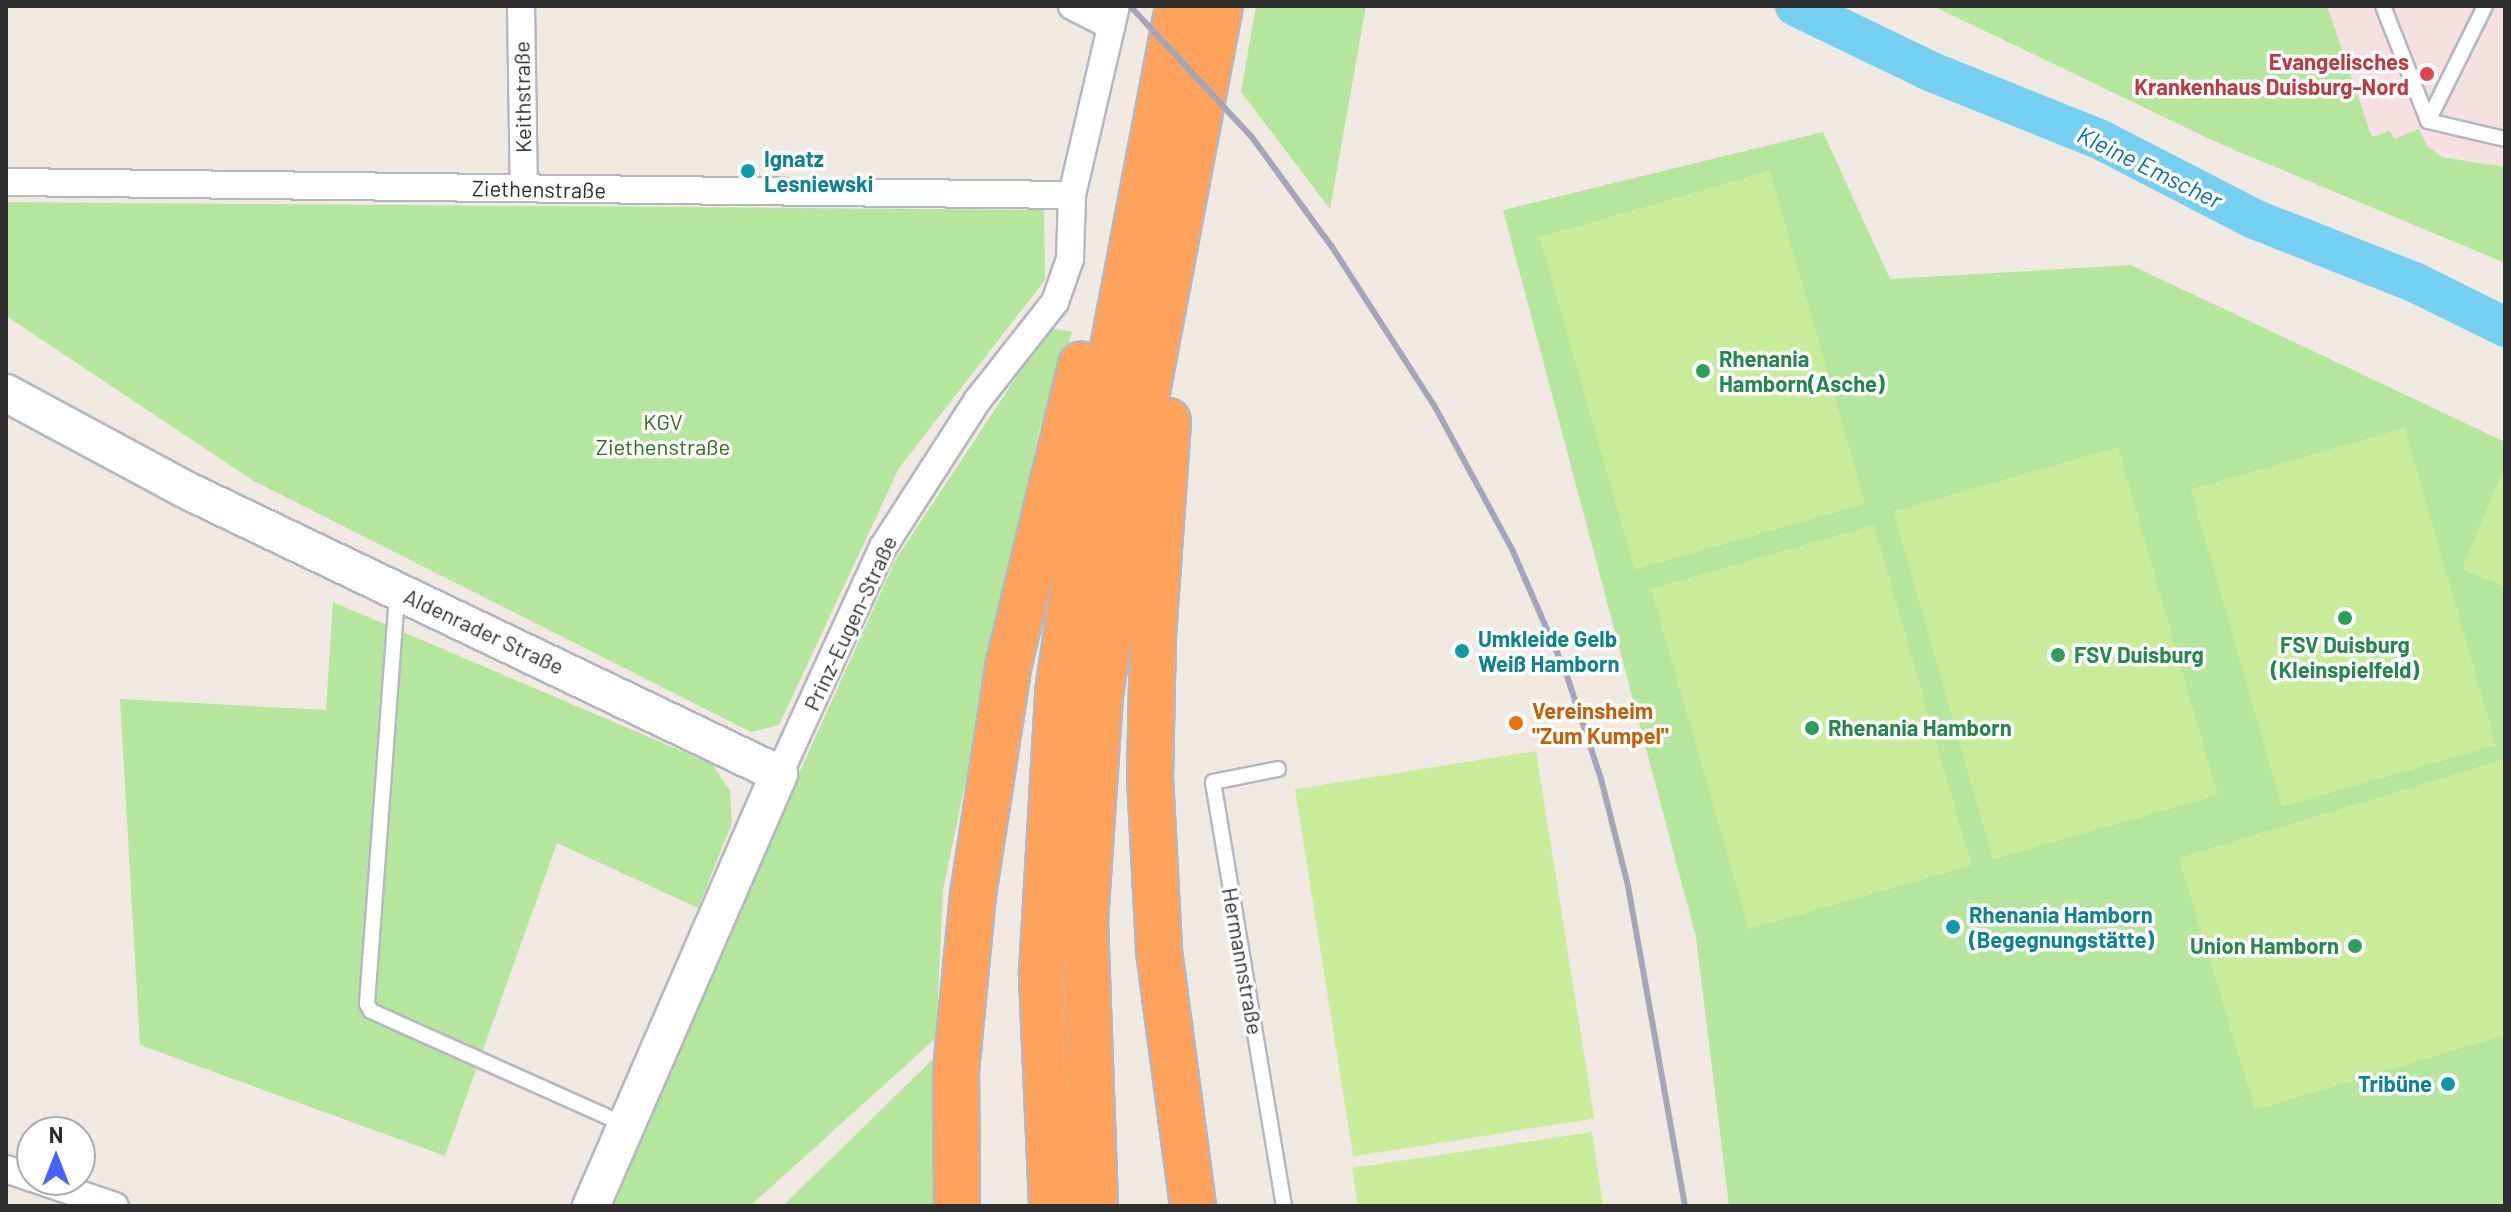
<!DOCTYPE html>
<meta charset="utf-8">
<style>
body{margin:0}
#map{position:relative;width:2511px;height:1212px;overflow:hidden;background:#efe9e1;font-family:Barlow,sans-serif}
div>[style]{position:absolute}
.medical>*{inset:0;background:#f5dfe0}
.green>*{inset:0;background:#b6e59e}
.pitch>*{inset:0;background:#c9ec9a;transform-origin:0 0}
.river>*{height:40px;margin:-20px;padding:0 20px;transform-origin:20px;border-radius:20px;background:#75cff0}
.roads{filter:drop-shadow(2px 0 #b4b7c1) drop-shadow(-2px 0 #b4b7c1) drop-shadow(0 2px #b4b7c1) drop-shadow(0 -2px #b4b7c1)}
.lane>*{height:14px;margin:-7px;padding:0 7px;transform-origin:7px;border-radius:7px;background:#fff}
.street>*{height:26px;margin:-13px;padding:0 13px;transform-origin:13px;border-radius:13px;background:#fff}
.secondary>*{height:36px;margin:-18px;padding:0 18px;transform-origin:18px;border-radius:18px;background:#fff}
.highway>*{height:44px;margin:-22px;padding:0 22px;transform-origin:22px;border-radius:22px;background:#ffa35c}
.rail>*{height:6px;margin:-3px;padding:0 3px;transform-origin:3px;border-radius:3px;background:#a3a6b8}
.dots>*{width:22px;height:22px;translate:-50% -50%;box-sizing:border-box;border:4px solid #fff;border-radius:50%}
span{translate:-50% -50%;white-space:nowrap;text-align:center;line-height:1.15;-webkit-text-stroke:7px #fff;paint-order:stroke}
.health-label{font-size:22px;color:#be3a42;font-weight:700}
.right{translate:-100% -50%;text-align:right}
.street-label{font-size:22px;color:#2e2e2e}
.culture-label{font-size:22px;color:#0d838f;font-weight:700}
.left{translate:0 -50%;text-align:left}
.leisure-label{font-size:22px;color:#27864d;font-weight:700}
.park-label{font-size:22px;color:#2c6e1b}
.food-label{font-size:22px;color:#c56008;font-weight:700}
.water-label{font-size:24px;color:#0d6fa3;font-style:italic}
.frame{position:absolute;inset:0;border:8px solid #2e2e2e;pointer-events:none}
.north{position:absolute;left:16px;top:1116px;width:80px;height:80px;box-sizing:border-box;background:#fff;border:2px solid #ababab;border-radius:50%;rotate:0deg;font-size:22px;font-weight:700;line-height:32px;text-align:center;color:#2e2e2e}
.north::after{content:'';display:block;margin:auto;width:28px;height:36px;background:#4264fb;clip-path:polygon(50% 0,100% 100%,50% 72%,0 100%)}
</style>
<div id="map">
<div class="medical">
<i style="clip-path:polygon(2327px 6px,2505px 6px,2505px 167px,2372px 137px)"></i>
</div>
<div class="green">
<i style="clip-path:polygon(1256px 6px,1366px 6px,1330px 209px,1241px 92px)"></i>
<i style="clip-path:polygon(1933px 6px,2327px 6px,2372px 137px,2390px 131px,2394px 139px,2419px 129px,2427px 146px,2442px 157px,2505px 167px,2505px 263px,2218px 143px)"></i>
<i style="clip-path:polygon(1823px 132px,1890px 279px,2131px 265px,2505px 442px,2505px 1206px,1729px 1206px,1696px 937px,1503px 210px)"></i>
<i style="clip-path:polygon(6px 202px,1044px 210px,1045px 280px,899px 468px,779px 725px,751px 732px,252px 480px,8px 317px)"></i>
<i style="clip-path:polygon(1049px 328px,1072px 332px,1039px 431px,943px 890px,936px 1038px,750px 1206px,603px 1206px,896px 559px)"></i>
<i style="clip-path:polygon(333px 602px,712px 764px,730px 791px,732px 823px,698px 908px,557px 843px,445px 1156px,140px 1045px,120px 699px,326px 710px)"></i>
<i style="clip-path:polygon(934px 1058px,937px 1206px,783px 1206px)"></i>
</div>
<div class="pitch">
<i style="left:1770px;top:171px;width:346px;height:240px;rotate:74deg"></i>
<i style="left:2405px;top:428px;width:330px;height:223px;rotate:74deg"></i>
<i style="left:2118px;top:447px;width:362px;height:234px;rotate:74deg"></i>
<i style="clip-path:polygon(2500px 477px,2505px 479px,2505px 587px,2462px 569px)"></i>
<i style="left:1874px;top:525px;width:354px;height:232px;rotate:74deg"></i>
<i style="left:1536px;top:751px;width:372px;height:244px;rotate:81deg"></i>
<i style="clip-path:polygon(2505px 759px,2505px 1035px,2255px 1110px,2179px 858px)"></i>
<i style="clip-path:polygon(1592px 1132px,1603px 1206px,1358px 1206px,1352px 1168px)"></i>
</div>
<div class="river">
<i style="left:1795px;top:6px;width:152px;rotate:25.7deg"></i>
<i style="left:1932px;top:72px;width:182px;rotate:21.9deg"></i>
<i style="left:2101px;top:140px;width:172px;rotate:27.3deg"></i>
<i style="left:2254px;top:219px;width:172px;rotate:21.5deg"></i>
<i style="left:2414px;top:282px;width:102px;rotate:26.3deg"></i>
</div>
<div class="roads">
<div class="lane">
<i style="left:2383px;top:6px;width:123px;rotate:68.6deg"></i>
<i style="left:2428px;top:121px;width:79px;rotate:13.2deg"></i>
<i style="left:2428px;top:121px;width:128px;rotate:-63.6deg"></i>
<i style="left:397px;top:595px;width:410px;rotate:94.2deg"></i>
<i style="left:367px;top:1004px;width:8px;rotate:60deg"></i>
<i style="left:371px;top:1011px;width:279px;rotate:24.1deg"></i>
<i style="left:1278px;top:769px;width:66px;rotate:168.7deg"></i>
<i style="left:1213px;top:782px;width:430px;rotate:80.5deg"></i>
</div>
<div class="street">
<i style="left:521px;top:6px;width:182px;rotate:89.1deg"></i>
<i style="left:1072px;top:6px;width:44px;rotate:27.1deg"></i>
<i style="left:6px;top:182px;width:1066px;rotate:0.7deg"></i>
<i style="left:779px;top:774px;width:250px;rotate:-65.4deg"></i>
<i style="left:883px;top:547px;width:174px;rotate:-57.2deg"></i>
<i style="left:977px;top:401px;width:126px;rotate:-51.8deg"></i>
<i style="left:1055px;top:302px;width:46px;rotate:-70.8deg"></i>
<i style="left:1070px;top:259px;width:64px;rotate:-88.2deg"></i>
<i style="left:1072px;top:195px;width:194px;rotate:-76.9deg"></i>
<i style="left:6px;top:1169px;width:28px;rotate:19deg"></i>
<i style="left:38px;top:1180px;width:81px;rotate:18.7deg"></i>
</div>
<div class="secondary">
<i style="left:6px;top:393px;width:204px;rotate:28.3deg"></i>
<i style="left:186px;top:490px;width:657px;rotate:25.59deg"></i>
<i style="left:779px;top:774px;width:471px;rotate:113.5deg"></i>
</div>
<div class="highway">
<i style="left:1168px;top:421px;width:215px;rotate:94deg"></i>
<i style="left:1153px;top:635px;width:142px;rotate:91.2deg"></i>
<i style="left:1150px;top:777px;width:174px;rotate:87deg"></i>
<i style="left:1159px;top:951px;width:257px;rotate:82.4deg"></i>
<i style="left:957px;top:1206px;width:135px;rotate:-90.4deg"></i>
<i style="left:956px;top:1071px;width:177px;rotate:-84.5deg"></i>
<i style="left:973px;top:895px;width:235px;rotate:-81.2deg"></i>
<i style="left:1009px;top:663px;width:307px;rotate:-76.4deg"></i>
<i style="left:1052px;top:1206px;width:233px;rotate:-92.5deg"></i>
<i style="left:1042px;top:973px;width:281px;rotate:-86.7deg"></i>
<i style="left:1058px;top:692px;width:253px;rotate:-81.6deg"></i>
<i style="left:1095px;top:442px;width:444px;rotate:-79.2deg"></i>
<i style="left:1095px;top:1206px;width:285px;rotate:-92deg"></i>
<i style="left:1085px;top:921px;width:226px;rotate:-86.2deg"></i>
<i style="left:1100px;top:695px;width:253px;rotate:-81.6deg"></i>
<i style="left:1137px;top:445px;width:447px;rotate:-79.3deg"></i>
</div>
</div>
<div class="rail">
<i style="left:1130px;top:6px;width:178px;rotate:47.1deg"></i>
<i style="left:1251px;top:136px;width:137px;rotate:53.9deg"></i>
<i style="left:1332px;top:247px;width:188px;rotate:57.2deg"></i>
<i style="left:1434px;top:405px;width:164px;rotate:61.6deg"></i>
<i style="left:1512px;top:549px;width:135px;rotate:66.5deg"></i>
<i style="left:1566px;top:673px;width:112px;rotate:71.7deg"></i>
<i style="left:1601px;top:779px;width:110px;rotate:75.8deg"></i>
<i style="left:1628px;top:886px;width:325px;rotate:79.9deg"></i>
</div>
<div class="dots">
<i style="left:2427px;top:74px;background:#e0444e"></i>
<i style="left:748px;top:171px;background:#0f9aa8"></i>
<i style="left:1703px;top:371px;background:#2e9e5b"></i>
<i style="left:2345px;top:618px;background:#2e9e5b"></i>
<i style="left:1462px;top:651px;background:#0f9aa8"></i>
<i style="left:2058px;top:655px;background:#2e9e5b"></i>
<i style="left:1516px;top:723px;background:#e8710a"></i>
<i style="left:1812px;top:728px;background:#2e9e5b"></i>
<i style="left:1953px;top:927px;background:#0f9aa8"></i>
<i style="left:2355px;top:946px;background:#2e9e5b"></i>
<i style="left:2448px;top:1084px;background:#0f9aa8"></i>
</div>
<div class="health-label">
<span class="right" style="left:2409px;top:74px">Evangelisches<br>Krankenhaus Duisburg-Nord</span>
</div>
<div class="street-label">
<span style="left:522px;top:97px;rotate:-91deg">Keithstraße</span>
<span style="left:539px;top:189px;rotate:1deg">Ziethenstraße</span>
<span style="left:850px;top:623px;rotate:-65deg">Prinz-Eugen-Straße</span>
<span style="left:484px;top:631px;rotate:25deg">Aldenrader Straße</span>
<span style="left:1243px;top:961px;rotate:80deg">Hermannstraße</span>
</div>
<div class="culture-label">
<span class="left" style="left:764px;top:171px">Ignatz<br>Lesniewski</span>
<span class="left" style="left:1478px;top:651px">Umkleide Gelb<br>Weiß Hamborn</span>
<span class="left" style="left:1969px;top:927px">Rhenania Hamborn<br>(Begegnungstätte)</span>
<span class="right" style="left:2432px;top:1084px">Tribüne</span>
</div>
<div class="leisure-label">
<span class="left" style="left:1719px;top:371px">Rhenania<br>Hamborn(Asche)</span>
<span style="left:2345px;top:657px">FSV Duisburg<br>(Kleinspielfeld)</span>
<span class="left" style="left:2074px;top:655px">FSV Duisburg</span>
<span class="left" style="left:1828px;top:728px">Rhenania Hamborn</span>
<span class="right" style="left:2339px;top:946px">Union Hamborn</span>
</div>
<div class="park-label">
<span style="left:663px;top:434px">KGV<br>Ziethenstraße</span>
</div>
<div class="food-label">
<span class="left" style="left:1532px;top:723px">Vereinsheim<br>"Zum Kumpel"</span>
</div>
<div class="water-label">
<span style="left:2150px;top:167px;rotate:26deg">Kleine Emscher</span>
</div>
<div class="frame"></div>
<div class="north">N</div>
</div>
